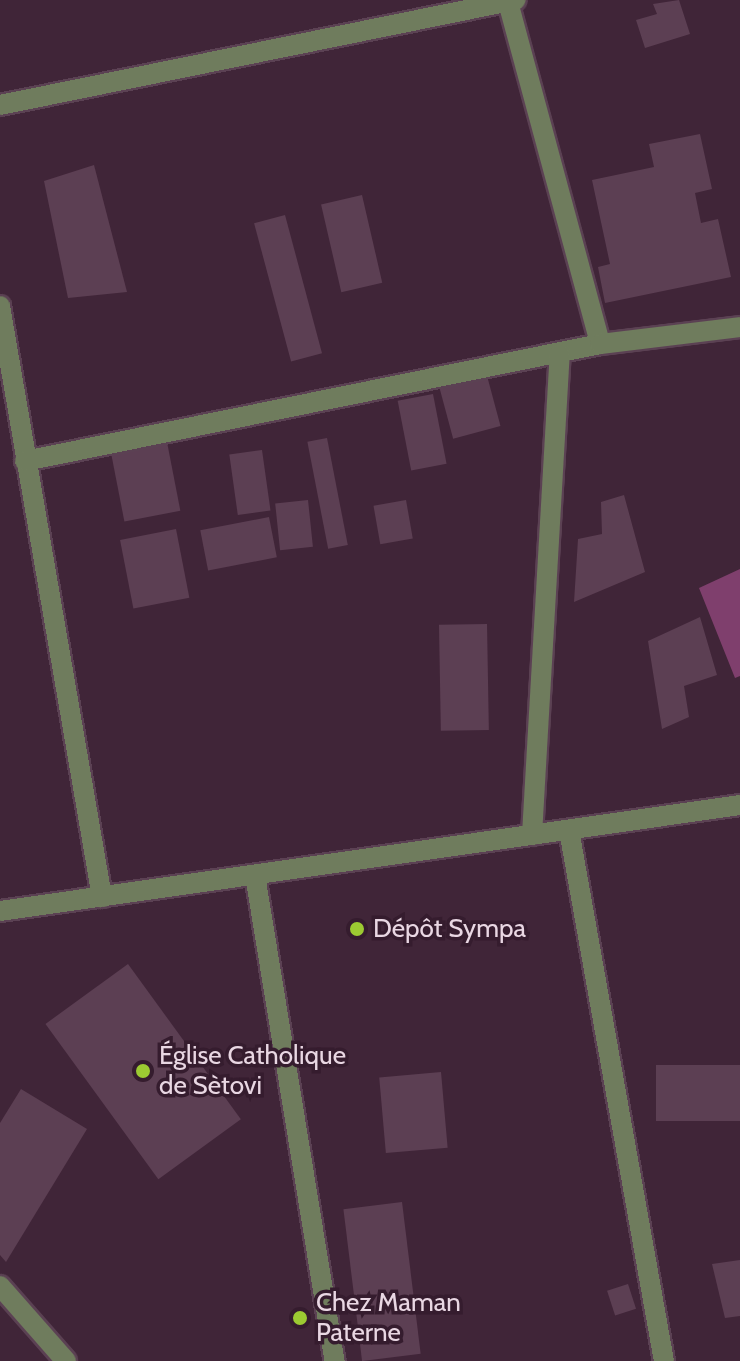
<!DOCTYPE html>
<meta charset="utf-8">
<style>
body{margin:0}
#map{position:relative;width:740px;height:1361px;overflow:hidden;background:#402538;font-family:Cabin,sans-serif}
div>[style]{position:absolute}
.forest>*{inset:0;background:#7f3f6d}
.building>*{inset:0;background:#5c3f53;transform-origin:0 0}
.roads{filter:drop-shadow(2px 0 #5b4153) drop-shadow(-2px 0 #5b4153) drop-shadow(0 2px #5b4153) drop-shadow(0 -2px #5b4153)}
.minor>*{height:20px;margin:-10px;padding:0 10px;transform-origin:10px;border-radius:10px;background:#6f7c5d}
.dots>*{width:22px;height:22px;translate:-50% -50%;box-sizing:border-box;border:4px solid #351c2e;border-radius:50%}
span{translate:-50% -50%;white-space:nowrap;text-align:center;line-height:1.15;-webkit-text-stroke:7px #351c2e;paint-order:stroke}
.poi-label{font-size:26px;color:#e9d7e3}
.left{translate:0 -50%;text-align:left}
</style>
<div id="map">
<div class="forest">
<i style="clip-path:polygon(740px 569px,740px 676px,735px 678px,699px 588px)"></i>
</div>
<div class="building">
<i style="clip-path:polygon(679px 0,690px 34px,645px 48px,636px 20px,657px 14px,653px 4px)"></i>
<i style="clip-path:polygon(700px 134px,712px 189px,695px 193px,701px 223px,718px 219px,731px 277px,605px 303px,598px 267px,610px 264px,592px 180px,654px 167px,649px 144px)"></i>
<i style="clip-path:polygon(94px 165px,127px 292px,68px 298px,44px 181px)"></i>
<i style="left:362px;top:195px;width:90px;height:42px;rotate:77deg"></i>
<i style="left:285px;top:215px;width:143px;height:32px;rotate:75deg"></i>
<i style="left:486px;top:372px;width:56px;height:49px;rotate:75deg"></i>
<i style="left:433px;top:394px;width:71px;height:36px;rotate:79deg"></i>
<i style="left:327px;top:438px;width:109px;height:20px;rotate:79deg"></i>
<i style="left:167px;top:442px;width:70px;height:57px;rotate:79deg"></i>
<i style="left:262px;top:450px;width:61px;height:33px;rotate:82deg"></i>
<i style="clip-path:polygon(624px 495px,645px 572px,574px 602px,578px 539px,602px 534px,601px 502px)"></i>
<i style="left:308px;top:500px;width:47px;height:33px;rotate:84deg"></i>
<i style="left:406px;top:500px;width:39px;height:33px;rotate:80deg"></i>
<i style="left:269px;top:517px;width:41px;height:70px;rotate:79deg"></i>
<i style="left:176px;top:529px;width:70px;height:57px;rotate:79deg"></i>
<i style="clip-path:polygon(700px 617px,717px 675px,684px 686px,689px 717px,662px 729px,648px 641px)"></i>
<i style="left:487px;top:624px;width:106px;height:48px;rotate:89deg"></i>
<i style="left:128px;top:964px;width:192px;height:102px;rotate:54deg"></i>
<i style="left:740px;top:1065px;width:56px;height:84px;rotate:90deg"></i>
<i style="left:441px;top:1072px;width:76px;height:62px;rotate:85deg"></i>
<i style="clip-path:polygon(21px 1089px,87px 1129px,6px 1262px,0 1255px,0 1123px)"></i>
<i style="left:402px;top:1202px;width:153px;height:59px;rotate:83deg"></i>
<i style="clip-path:polygon(740px 1260px,740px 1316px,725px 1318px,712px 1264px)"></i>
<i style="left:628px;top:1284px;width:26px;height:22px;rotate:72deg"></i>
</div>
<div class="roads">
<div class="minor">
<i style="left:508px;top:2px;width:354px;rotate:74.9deg"></i>
<i style="left:0;top:105px;width:526px;rotate:-11.52deg"></i>
<i style="left:0;top:306px;width:600px;rotate:80.21deg"></i>
<i style="left:25px;top:461px;width:587px;rotate:-11.5deg"></i>
<i style="left:600px;top:344px;width:141px;rotate:-6.9deg"></i>
<i style="left:569px;top:830px;width:539px;rotate:79.86deg"></i>
<i style="left:532px;top:835px;width:482px;rotate:-86.7deg"></i>
<i style="left:255px;top:875px;width:493px;rotate:80.7deg"></i>
<i style="left:0;top:911px;width:748px;rotate:-8.15deg"></i>
<i style="left:0;top:1286px;width:100px;rotate:48.7deg"></i>
</div>
</div>
<div class="dots">
<i style="left:357px;top:929px;background:#9cca32"></i>
<i style="left:143px;top:1071px;background:#9cca32"></i>
<i style="left:300px;top:1318px;background:#9cca32"></i>
</div>
<div class="poi-label">
<span class="left" style="left:373px;top:929px">Dépôt Sympa</span>
<span class="left" style="left:159px;top:1071px">Église Catholique<br>de Sètovi</span>
<span class="left" style="left:316px;top:1318px">Chez Maman<br>Paterne</span>
</div>
</div>
